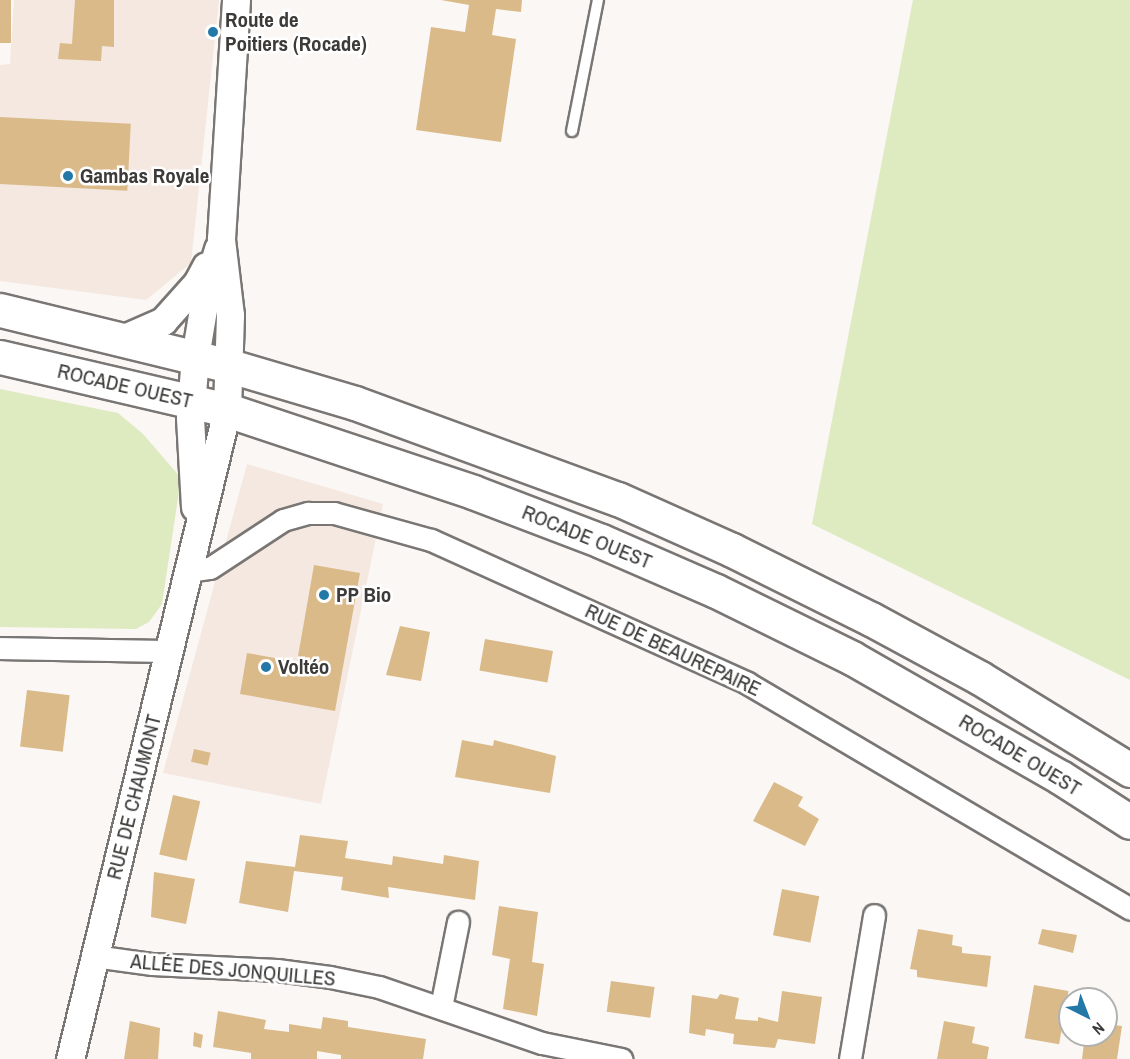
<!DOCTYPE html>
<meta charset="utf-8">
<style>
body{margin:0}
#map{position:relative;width:1130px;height:1059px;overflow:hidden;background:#fbf7f5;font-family:"Archivo Narrow",sans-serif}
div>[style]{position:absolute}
.built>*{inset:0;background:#f4e8e1}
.green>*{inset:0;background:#deeac0}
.building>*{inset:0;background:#daba89;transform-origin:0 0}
.roads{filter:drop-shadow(2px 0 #797674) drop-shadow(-2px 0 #797674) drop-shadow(0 2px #797674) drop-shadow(0 -2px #797674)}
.service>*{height:10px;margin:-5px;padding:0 5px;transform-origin:5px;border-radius:5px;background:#fff}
.minor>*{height:21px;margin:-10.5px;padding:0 10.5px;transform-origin:10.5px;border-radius:10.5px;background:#fff}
.tertiary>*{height:27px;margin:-13.5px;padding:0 13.5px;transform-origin:13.5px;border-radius:13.5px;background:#fff}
.primary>*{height:33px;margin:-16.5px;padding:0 16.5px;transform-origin:16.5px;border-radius:16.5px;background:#fff}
.dots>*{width:16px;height:16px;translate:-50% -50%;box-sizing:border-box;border:3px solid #fff;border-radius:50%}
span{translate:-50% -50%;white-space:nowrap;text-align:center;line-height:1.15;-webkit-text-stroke:5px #fff;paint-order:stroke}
.poi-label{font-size:21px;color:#3c3b3a;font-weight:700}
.left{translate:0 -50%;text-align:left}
.street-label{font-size:21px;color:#3c3b3a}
.north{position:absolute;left:1058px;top:987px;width:60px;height:60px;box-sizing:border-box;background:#fff;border:2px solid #b1b1b0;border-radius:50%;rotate:138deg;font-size:16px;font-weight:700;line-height:24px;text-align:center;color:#3c3b3a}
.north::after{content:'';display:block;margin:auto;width:21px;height:27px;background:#2378a8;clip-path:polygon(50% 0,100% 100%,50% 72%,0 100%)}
</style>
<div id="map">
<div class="built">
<i style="clip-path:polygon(14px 0,219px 0,191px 263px,146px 300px,0 281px,0 65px,10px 64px)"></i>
<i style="clip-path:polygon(247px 464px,383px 504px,321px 804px,163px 773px)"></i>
</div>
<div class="green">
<i style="clip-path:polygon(913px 0,1130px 0,1130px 680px,812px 524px)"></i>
<i style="clip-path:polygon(0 389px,118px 413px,143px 434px,181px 478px,162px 604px,149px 622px,136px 629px,0 627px)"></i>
</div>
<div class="building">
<i style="left:0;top:0;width:11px;height:43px"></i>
<i style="clip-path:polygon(75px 0,114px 0,114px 47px,102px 46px,101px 61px,58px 59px,60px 43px,72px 44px)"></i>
<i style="clip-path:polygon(441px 0,522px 0,521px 12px,496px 9px,492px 35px,516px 39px,501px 142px,416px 130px,431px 27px,465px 32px,469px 5px)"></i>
<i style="left:0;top:117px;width:131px;height:67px;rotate:3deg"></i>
<i style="clip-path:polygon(314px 565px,360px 573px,335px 711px,240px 694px,247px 653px,297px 662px)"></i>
<i style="clip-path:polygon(400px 626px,430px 632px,421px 681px,386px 675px)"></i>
<i style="left:485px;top:639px;width:69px;height:32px;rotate:10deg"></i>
<i style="left:27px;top:690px;width:43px;height:57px;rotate:7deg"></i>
<i style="clip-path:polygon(462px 740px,493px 746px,494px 740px,556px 756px,550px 793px,455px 777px)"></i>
<i style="left:194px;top:749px;width:17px;height:13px;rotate:13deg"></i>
<i style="clip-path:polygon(774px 782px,803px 797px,798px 806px,819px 819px,805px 846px,753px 821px)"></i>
<i style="left:173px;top:795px;width:28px;height:61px;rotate:13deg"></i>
<i style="clip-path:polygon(300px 835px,348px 841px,345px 858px,392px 865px,393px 856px,443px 864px,444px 855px,479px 861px,475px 900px,388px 887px,389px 898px,341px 890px,343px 877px,294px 871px,288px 912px,239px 903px,246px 861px,295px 867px)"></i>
<i style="clip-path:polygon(154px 872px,195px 879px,186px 924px,151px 917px)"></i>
<i style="left:782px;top:889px;width:38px;height:47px;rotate:11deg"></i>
<i style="clip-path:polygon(499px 906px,538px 912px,532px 962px,544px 964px,537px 1016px,503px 1009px,510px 959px,492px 955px)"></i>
<i style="clip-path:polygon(918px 929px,953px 935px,952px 945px,962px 947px,962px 953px,991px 956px,987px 987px,917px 977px,917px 970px,910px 969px)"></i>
<i style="clip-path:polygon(1042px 929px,1077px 935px,1073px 953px,1038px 944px)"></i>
<i style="left:611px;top:981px;width:44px;height:31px;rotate:8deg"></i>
<i style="left:1034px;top:985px;width:35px;height:54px;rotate:10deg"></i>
<i style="clip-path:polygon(782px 991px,822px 997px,815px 1044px,778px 1039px,775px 1048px,733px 1044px,734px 1034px,706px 1029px,705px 1036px,689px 1033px,692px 995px,717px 999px,720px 994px,739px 998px,735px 1019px,758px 1021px,758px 1017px,778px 1022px)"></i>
<i style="clip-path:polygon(218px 1011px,266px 1020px,264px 1029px,289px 1032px,289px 1024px,321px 1029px,323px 1017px,348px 1021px,348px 1027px,426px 1039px,423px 1059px,341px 1059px,341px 1055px,317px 1051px,317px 1059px,251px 1059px,251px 1053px,213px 1047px)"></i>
<i style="clip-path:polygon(130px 1021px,160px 1028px,158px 1059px,124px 1059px)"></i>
<i style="clip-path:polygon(944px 1021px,975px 1027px,972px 1043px,989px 1047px,987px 1059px,937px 1059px)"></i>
<i style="clip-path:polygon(1106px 1024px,1122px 1026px,1117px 1059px,1082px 1059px,1085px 1035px,1106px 1035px)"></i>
<i style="clip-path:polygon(194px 1032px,203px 1035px,201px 1048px,193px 1046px)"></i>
</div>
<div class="roads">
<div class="service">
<i style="left:572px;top:131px;width:134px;rotate:-78.8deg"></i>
</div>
<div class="minor">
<i style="left:190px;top:571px;width:20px;rotate:-9deg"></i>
<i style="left:210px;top:568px;width:87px;rotate:-33.3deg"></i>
<i style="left:283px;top:520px;width:26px;rotate:-16deg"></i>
<i style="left:308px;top:513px;width:26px"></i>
<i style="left:334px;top:513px;width:101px;rotate:15.6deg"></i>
<i style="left:431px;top:540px;width:347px;rotate:24.3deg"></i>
<i style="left:747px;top:683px;width:445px;rotate:30.5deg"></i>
<i style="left:0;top:648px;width:169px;rotate:1deg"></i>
<i style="left:94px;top:956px;width:59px;rotate:7.9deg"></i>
<i style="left:152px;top:964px;width:125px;rotate:2.7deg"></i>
<i style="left:277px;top:970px;width:53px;rotate:7.5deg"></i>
<i style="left:330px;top:977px;width:50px;rotate:11.5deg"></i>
<i style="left:379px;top:987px;width:172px;rotate:19deg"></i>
<i style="left:542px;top:1043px;width:81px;rotate:11.4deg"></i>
<i style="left:441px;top:1007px;width:87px;rotate:-78.7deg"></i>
<i style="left:850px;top:1059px;width:146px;rotate:-80.5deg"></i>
</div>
<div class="tertiary">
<i style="left:124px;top:338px;width:43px;rotate:-23.6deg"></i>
<i style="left:163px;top:321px;width:51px;rotate:-48.2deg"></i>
<i style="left:197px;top:283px;width:19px;rotate:-62deg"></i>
<i style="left:195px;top:507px;width:89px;rotate:-93.2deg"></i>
<i style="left:190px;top:418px;width:61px;rotate:-85.3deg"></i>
<i style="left:195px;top:357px;width:73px;rotate:-80.5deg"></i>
<i style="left:207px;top:285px;width:38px;rotate:-73deg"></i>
<i style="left:70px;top:1059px;width:668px;rotate:-76.4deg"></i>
<i style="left:227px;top:410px;width:95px;rotate:-88.2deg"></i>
<i style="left:230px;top:315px;width:77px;rotate:-96.8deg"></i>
<i style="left:221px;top:239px;width:239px;rotate:-86.4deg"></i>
</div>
<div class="primary">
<i style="left:0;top:310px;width:237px;rotate:13.7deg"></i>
<i style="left:230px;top:366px;width:130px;rotate:16.5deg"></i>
<i style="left:355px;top:403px;width:280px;rotate:20.1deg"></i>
<i style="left:618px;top:499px;width:125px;rotate:24.1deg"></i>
<i style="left:732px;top:550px;width:155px;rotate:26.4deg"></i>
<i style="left:871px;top:619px;width:124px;rotate:28.4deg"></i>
<i style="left:980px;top:678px;width:176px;rotate:31.5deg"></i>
<i style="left:0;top:357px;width:233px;rotate:13.1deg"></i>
<i style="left:227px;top:410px;width:259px;rotate:18.4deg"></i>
<i style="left:473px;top:492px;width:137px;rotate:20.9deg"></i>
<i style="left:601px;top:541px;width:125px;rotate:23.5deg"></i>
<i style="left:716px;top:591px;width:152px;rotate:26.2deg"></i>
<i style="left:852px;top:658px;width:240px;rotate:29.8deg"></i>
<i style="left:1060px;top:777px;width:83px;rotate:32.7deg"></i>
</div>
</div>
<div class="dots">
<i style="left:213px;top:32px;background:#2378a8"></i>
<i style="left:68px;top:176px;background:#2378a8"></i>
<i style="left:324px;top:595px;background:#2378a8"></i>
<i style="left:266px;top:667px;background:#2378a8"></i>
</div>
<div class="poi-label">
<span class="left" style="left:225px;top:32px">Route de<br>Poitiers (Rocade)</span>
<span class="left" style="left:80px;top:176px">Gambas Royale</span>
<span class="left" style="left:336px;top:595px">PP Bio</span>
<span class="left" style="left:278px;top:667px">Voltéo</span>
</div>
<div class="street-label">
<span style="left:125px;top:386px;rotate:13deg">ROCADE OUEST</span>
<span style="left:587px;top:537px;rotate:22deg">ROCADE OUEST</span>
<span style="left:673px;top:650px;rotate:25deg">RUE DE BEAUREPAIRE</span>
<span style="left:1020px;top:755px;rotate:31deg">ROCADE OUEST</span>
<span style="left:134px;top:797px;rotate:-76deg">RUE DE CHAUMONT</span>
<span style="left:233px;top:970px;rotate:5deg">ALLÉE DES JONQUILLES</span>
</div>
<div class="north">N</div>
</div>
